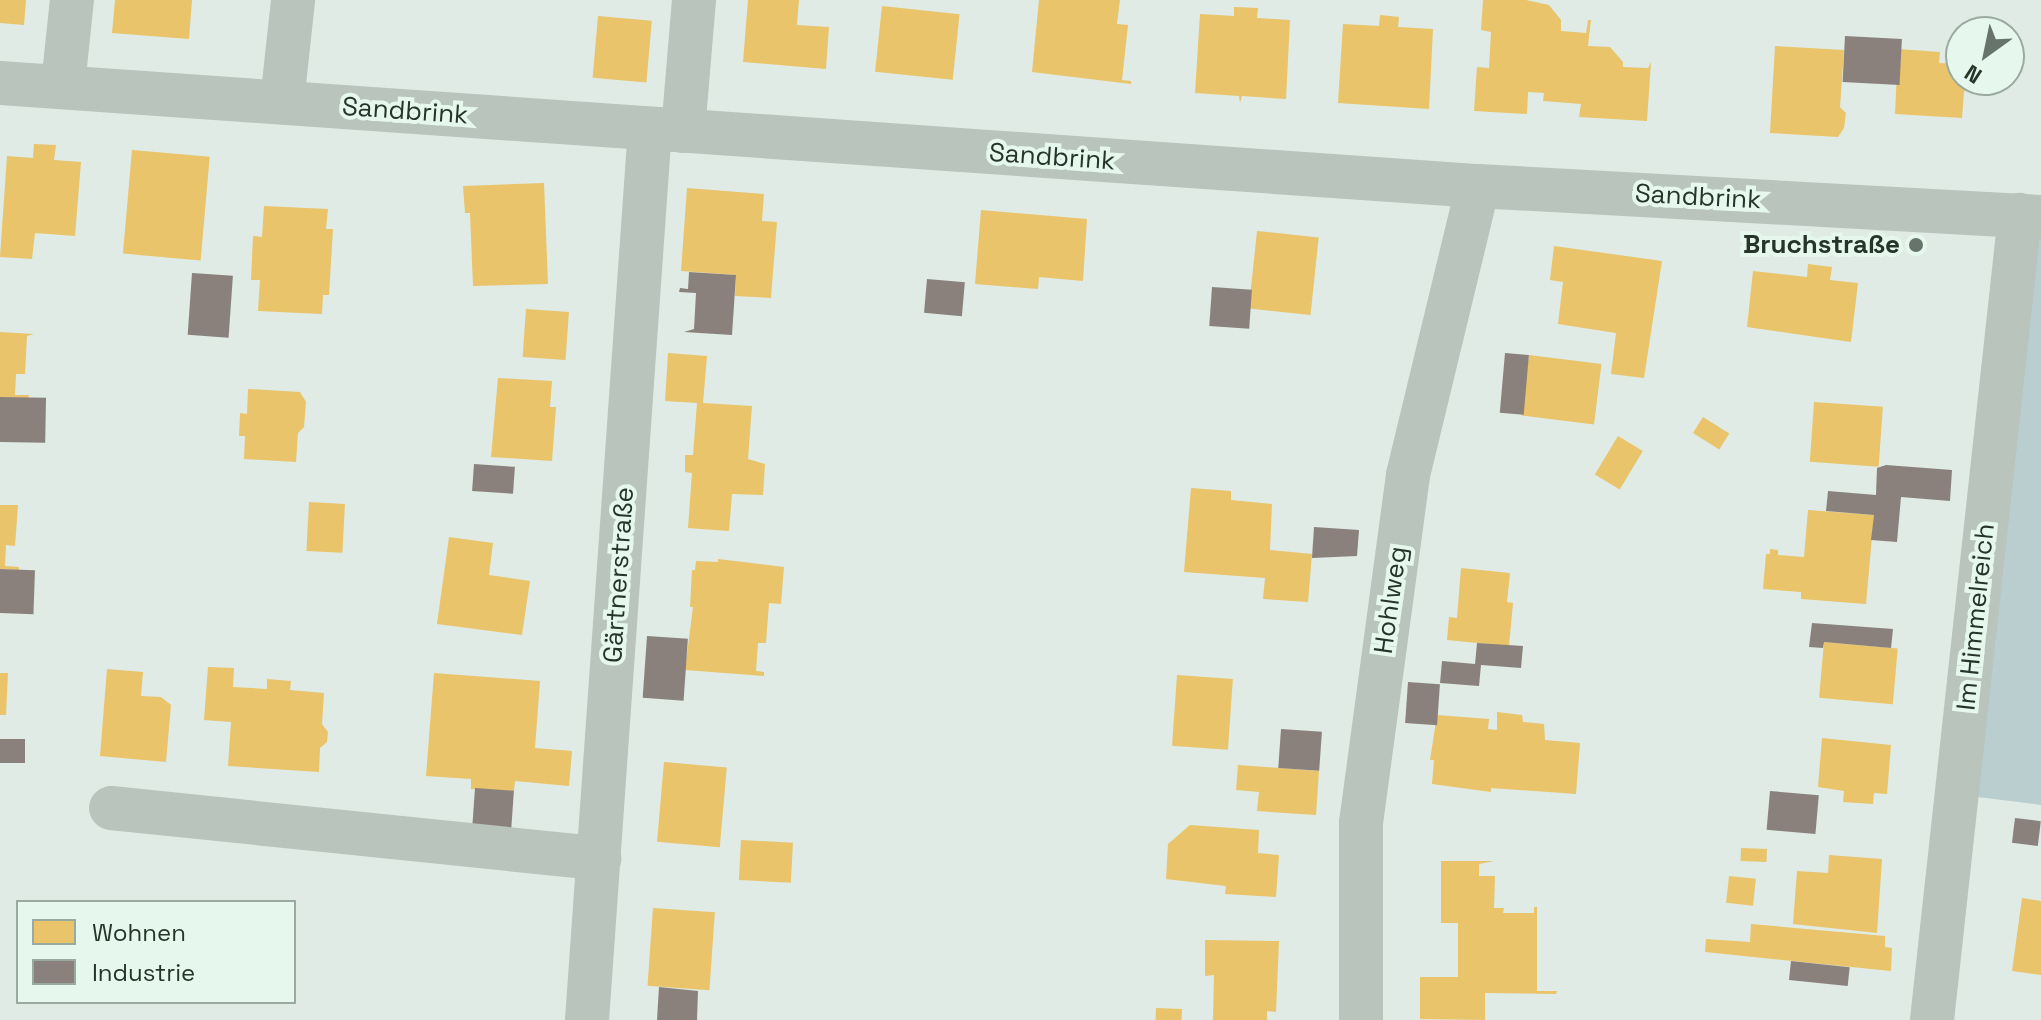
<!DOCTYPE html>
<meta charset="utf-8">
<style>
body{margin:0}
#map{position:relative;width:2041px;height:1020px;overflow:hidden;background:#dfebe4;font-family:"Space Grotesk",sans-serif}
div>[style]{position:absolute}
.green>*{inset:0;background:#bacecf}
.homes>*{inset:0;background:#e9c46a;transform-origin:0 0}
.industry>*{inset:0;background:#8a817c;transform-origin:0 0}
.minor>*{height:44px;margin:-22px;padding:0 22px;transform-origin:22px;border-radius:22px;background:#b8c4bc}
.dots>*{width:22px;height:22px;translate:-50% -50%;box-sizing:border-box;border:4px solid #e6f8ee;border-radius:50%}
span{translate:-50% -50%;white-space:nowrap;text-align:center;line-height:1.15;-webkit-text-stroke:8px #e6f8ee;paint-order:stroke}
.street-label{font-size:26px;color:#27342a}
.poi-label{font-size:26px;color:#27342a;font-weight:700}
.right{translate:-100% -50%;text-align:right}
.legend{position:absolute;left:16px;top:900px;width:280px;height:104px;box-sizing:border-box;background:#e6f8ee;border:2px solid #9aaaa0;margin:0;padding:10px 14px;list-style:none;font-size:24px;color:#27342a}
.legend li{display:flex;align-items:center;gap:16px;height:40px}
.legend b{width:40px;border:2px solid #9aaaa0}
.north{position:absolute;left:1945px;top:16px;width:80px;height:80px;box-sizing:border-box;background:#e6f8ee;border:2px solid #9aaaa0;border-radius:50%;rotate:213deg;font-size:22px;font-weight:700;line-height:32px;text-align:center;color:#27342a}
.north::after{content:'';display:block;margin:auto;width:28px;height:36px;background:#67746b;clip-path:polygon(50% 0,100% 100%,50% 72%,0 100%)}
</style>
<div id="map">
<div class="green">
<i style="clip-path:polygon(2036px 232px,2041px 232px,2041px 805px,1970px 796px)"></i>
</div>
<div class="homes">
<i style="clip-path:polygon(0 0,26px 0,24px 25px,0 23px)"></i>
<i style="clip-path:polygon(115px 0,192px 0,189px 39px,112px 33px)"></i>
<i style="clip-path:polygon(748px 0,799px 0,797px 25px,829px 27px,826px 69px,743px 62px)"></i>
<i style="clip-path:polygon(1039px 0,1120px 0,1117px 24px,1128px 25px,1122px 80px,1131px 81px,1131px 84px,1032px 72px)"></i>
<i style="clip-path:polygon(1483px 0,1526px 0,1549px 5px,1561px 20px,1561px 31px,1586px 33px,1588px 20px,1591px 20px,1588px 46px,1610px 47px,1623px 62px,1623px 67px,1648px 68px,1651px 62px,1647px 121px,1579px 117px,1581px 104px,1543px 101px,1544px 93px,1528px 92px,1527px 114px,1474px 111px,1477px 67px,1489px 68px,1491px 32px,1481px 30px)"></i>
<i style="left:882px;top:6px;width:78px;height:66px;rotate:6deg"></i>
<i style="clip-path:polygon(1234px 7px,1258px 8px,1257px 18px,1290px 20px,1286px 99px,1242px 96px,1240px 103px,1239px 96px,1195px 93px,1200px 14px,1234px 16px)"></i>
<i style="clip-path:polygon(1380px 15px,1399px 17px,1398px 27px,1433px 29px,1429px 109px,1338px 103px,1343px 24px,1379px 26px)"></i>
<i style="left:598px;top:16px;width:54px;height:62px;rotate:5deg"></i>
<i style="clip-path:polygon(1775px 46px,1844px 50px,1840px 107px,1846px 113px,1844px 128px,1838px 137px,1770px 133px)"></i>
<i style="clip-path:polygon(1898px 49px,1940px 52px,1939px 63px,1961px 64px,1961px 80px,1971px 80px,1964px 92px,1962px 118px,1895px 114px)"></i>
<i style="clip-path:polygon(34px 144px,56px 145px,54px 160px,81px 162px,75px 236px,35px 233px,32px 259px,0 257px,7px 156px,33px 158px)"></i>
<i style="left:132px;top:150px;width:78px;height:104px;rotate:5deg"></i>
<i style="clip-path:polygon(544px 183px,548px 284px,473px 286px,470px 213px,465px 213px,463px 186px)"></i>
<i style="clip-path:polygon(687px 188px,764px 194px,762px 221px,777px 222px,771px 298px,735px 296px,736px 275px,681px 271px)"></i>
<i style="clip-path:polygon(264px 206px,328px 209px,326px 229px,333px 229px,329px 295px,323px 295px,322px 314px,258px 311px,260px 280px,251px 280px,253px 236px,262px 237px)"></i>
<i style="clip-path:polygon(981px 210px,1087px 219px,1083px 281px,1039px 277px,1038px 289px,975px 284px)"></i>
<i style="left:1257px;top:231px;width:62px;height:78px;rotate:6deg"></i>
<i style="clip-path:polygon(1554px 246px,1662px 261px,1644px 378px,1611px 374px,1616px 333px,1558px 324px,1563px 282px,1550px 280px)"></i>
<i style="clip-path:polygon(1808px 264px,1832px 267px,1830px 280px,1858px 283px,1851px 342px,1747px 327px,1753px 271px,1807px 277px)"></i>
<i style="left:526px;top:309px;width:43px;height:48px;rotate:4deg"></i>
<i style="clip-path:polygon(0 332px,34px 334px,27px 336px,25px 374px,16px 374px,15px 395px,29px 395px,28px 399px,0 397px)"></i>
<i style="clip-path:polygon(668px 353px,707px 356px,703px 403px,752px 406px,748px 459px,765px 464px,763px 495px,732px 494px,729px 531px,688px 528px,692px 473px,685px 472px,685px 455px,693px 455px,697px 403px,665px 401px)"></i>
<i style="left:1529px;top:355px;width:73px;height:61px;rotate:7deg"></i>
<i style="clip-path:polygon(498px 378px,552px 381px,550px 407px,556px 407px,552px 461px,491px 457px)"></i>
<i style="clip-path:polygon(248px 389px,300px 392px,306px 402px,304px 427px,298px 433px,296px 462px,244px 459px,245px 436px,239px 436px,240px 413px,247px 414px)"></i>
<i style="left:1814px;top:402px;width:69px;height:60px;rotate:4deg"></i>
<i style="left:1703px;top:417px;width:31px;height:19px;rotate:32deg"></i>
<i style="left:1618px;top:436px;width:29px;height:45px;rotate:31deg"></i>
<i style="clip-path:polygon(1191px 488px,1231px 491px,1231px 500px,1272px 504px,1270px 550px,1312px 554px,1308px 602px,1263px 599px,1265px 578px,1184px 572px)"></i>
<i style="left:309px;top:502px;width:36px;height:49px;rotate:3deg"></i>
<i style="clip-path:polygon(0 505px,18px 505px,15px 546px,6px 545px,5px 566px,19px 567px,19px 570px,0 569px)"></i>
<i style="clip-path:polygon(1808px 510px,1874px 515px,1866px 604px,1801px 599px,1801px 592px,1763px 589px,1766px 554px,1770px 554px,1770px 549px,1778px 550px,1778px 555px,1804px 557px)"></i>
<i style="clip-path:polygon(449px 537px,493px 543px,489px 575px,530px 581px,522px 635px,437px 624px)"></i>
<i style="clip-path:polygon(718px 559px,784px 567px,781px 604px,769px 603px,766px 643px,758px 643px,756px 671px,764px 672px,764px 676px,685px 670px,693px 607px,690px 607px,692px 570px,695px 570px,696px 561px,718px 562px)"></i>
<i style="clip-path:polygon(1461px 568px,1510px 573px,1507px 602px,1513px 603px,1509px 646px,1447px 640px,1449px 617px,1457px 618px)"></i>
<i style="left:1824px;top:642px;width:74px;height:56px;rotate:5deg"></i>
<i style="clip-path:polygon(208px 667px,234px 668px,233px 687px,267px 689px,267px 679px,291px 681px,290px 690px,324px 693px,322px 724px,328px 732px,327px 742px,320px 748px,319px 772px,228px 766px,231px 722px,204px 720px)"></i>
<i style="clip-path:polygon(107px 669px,143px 672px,141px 696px,161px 697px,171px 705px,166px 762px,100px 756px)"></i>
<i style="clip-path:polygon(0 673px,8px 673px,6px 715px,0 715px)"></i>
<i style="clip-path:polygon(434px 673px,540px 681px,535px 748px,572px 751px,569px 786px,515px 781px,514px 791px,471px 789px,471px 779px,426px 776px)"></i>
<i style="left:1177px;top:675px;width:56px;height:71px;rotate:4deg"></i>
<i style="clip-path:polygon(1497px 712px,1522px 715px,1523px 722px,1544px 724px,1545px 740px,1580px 743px,1576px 794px,1491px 788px,1491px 792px,1432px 784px,1434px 760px,1430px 760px,1437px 715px,1489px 719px,1488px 729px,1497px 730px)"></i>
<i style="clip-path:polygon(1822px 738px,1891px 745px,1887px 794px,1874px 793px,1873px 804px,1843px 802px,1844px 791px,1818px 787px)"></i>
<i style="left:664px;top:762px;width:63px;height:80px;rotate:5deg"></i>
<i style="clip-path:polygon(1238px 765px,1319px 771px,1316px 815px,1257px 811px,1259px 792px,1236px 790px)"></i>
<i style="clip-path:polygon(1190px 825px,1259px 830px,1258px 853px,1279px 855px,1276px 897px,1225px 894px,1226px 886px,1166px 879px,1168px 844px)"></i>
<i style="left:741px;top:840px;width:52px;height:40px;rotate:3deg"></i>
<i style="left:1741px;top:848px;width:26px;height:13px;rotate:2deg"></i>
<i style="clip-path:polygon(1829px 855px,1882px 859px,1877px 933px,1793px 924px,1797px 871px,1828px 873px)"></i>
<i style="clip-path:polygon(1441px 861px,1494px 861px,1479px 864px,1479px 876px,1495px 876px,1494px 908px,1504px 908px,1503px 913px,1534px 913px,1534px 907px,1537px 907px,1537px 991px,1557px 991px,1556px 994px,1485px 993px,1485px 1020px,1420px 1019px,1420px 977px,1458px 977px,1458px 923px,1441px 923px)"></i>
<i style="left:1729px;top:876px;width:27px;height:27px;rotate:6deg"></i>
<i style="clip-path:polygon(2022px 898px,2041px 901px,2041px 975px,2012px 971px)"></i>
<i style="left:653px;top:908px;width:62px;height:78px;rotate:4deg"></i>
<i style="clip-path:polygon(1751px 924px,1885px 936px,1885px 947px,1892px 948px,1891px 971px,1705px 952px,1706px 939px,1750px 942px)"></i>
<i style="clip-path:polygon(1205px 940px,1279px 941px,1276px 1012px,1267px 1011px,1267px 1020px,1213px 1020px,1214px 975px,1205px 976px)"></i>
<i style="left:1156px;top:1008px;width:26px;height:12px;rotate:2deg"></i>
</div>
<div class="industry">
<i style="left:1845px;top:36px;width:57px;height:46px;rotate:3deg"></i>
<i style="clip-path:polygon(689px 272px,736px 275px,732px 335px,684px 332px,694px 329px,696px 293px,679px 292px,680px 288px,688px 289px)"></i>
<i style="left:192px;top:273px;width:41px;height:62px;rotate:4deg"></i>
<i style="left:927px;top:279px;width:38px;height:34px;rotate:5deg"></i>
<i style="left:1212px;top:287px;width:40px;height:39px;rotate:4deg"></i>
<i style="left:1505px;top:353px;width:24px;height:60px;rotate:5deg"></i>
<i style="left:0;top:397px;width:46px;height:45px;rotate:1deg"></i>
<i style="left:474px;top:464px;width:41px;height:27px;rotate:4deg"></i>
<i style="clip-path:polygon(1886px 465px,1952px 470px,1950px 501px,1901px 497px,1897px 542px,1871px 540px,1874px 515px,1826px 511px,1828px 491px,1876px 495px,1877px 468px)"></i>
<i style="clip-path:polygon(1314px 527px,1359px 530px,1357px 556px,1312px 558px)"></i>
<i style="left:0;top:569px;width:35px;height:44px;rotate:2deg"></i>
<i style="clip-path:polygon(1812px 623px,1893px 629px,1891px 648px,1824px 642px,1823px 648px,1809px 647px)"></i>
<i style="left:647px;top:636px;width:41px;height:62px;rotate:4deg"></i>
<i style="clip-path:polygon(1477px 643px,1523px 646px,1521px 668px,1481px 665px,1479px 686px,1440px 683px,1442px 661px,1475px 664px)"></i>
<i style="left:1408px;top:682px;width:32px;height:41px;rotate:4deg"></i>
<i style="left:1281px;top:729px;width:41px;height:39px;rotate:4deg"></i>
<i style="left:0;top:739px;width:25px;height:24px"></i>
<i style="left:475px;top:788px;width:39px;height:38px;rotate:4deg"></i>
<i style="left:1770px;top:791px;width:49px;height:39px;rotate:5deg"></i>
<i style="left:2015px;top:818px;width:26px;height:25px;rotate:7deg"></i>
<i style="left:1791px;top:961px;width:59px;height:19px;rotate:6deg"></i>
<i style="clip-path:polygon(659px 987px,698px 991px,697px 1020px,657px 1020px)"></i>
</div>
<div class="minor">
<i style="left:0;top:83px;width:1482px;rotate:3.99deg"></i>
<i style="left:1478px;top:186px;width:564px;rotate:3.15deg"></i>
<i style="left:63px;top:85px;width:85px;rotate:-84deg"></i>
<i style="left:282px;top:102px;width:103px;rotate:-83.8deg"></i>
<i style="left:683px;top:131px;width:131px;rotate:-85.2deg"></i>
<i style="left:111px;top:808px;width:491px;rotate:5.9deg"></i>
<i style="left:587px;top:1020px;width:893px;rotate:-85.96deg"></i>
<i style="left:1361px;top:1020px;width:197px;rotate:-90deg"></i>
<i style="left:1361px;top:823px;width:351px;rotate:-82.3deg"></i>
<i style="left:1408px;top:475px;width:297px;rotate:-76.4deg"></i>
<i style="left:1932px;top:1020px;width:810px;rotate:-83.76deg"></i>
</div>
<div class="dots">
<i style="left:1916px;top:245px;background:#67746b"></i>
</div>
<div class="street-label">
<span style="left:405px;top:111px;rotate:4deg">Sandbrink</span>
<span style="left:1052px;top:157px;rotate:4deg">Sandbrink</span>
<span style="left:1698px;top:197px;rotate:3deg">Sandbrink</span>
<span style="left:619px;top:575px;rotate:-86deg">Gärtnerstraße</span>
<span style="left:1391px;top:600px;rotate:-82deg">Hohlweg</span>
<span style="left:1976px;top:617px;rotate:-84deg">Im Himmelreich</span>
</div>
<div class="poi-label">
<span class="right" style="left:1900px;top:245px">Bruchstraße</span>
</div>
<ul class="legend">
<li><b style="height:22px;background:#e9c46a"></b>Wohnen</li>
<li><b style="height:22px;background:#8a817c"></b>Industrie</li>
</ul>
<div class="north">N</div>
</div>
